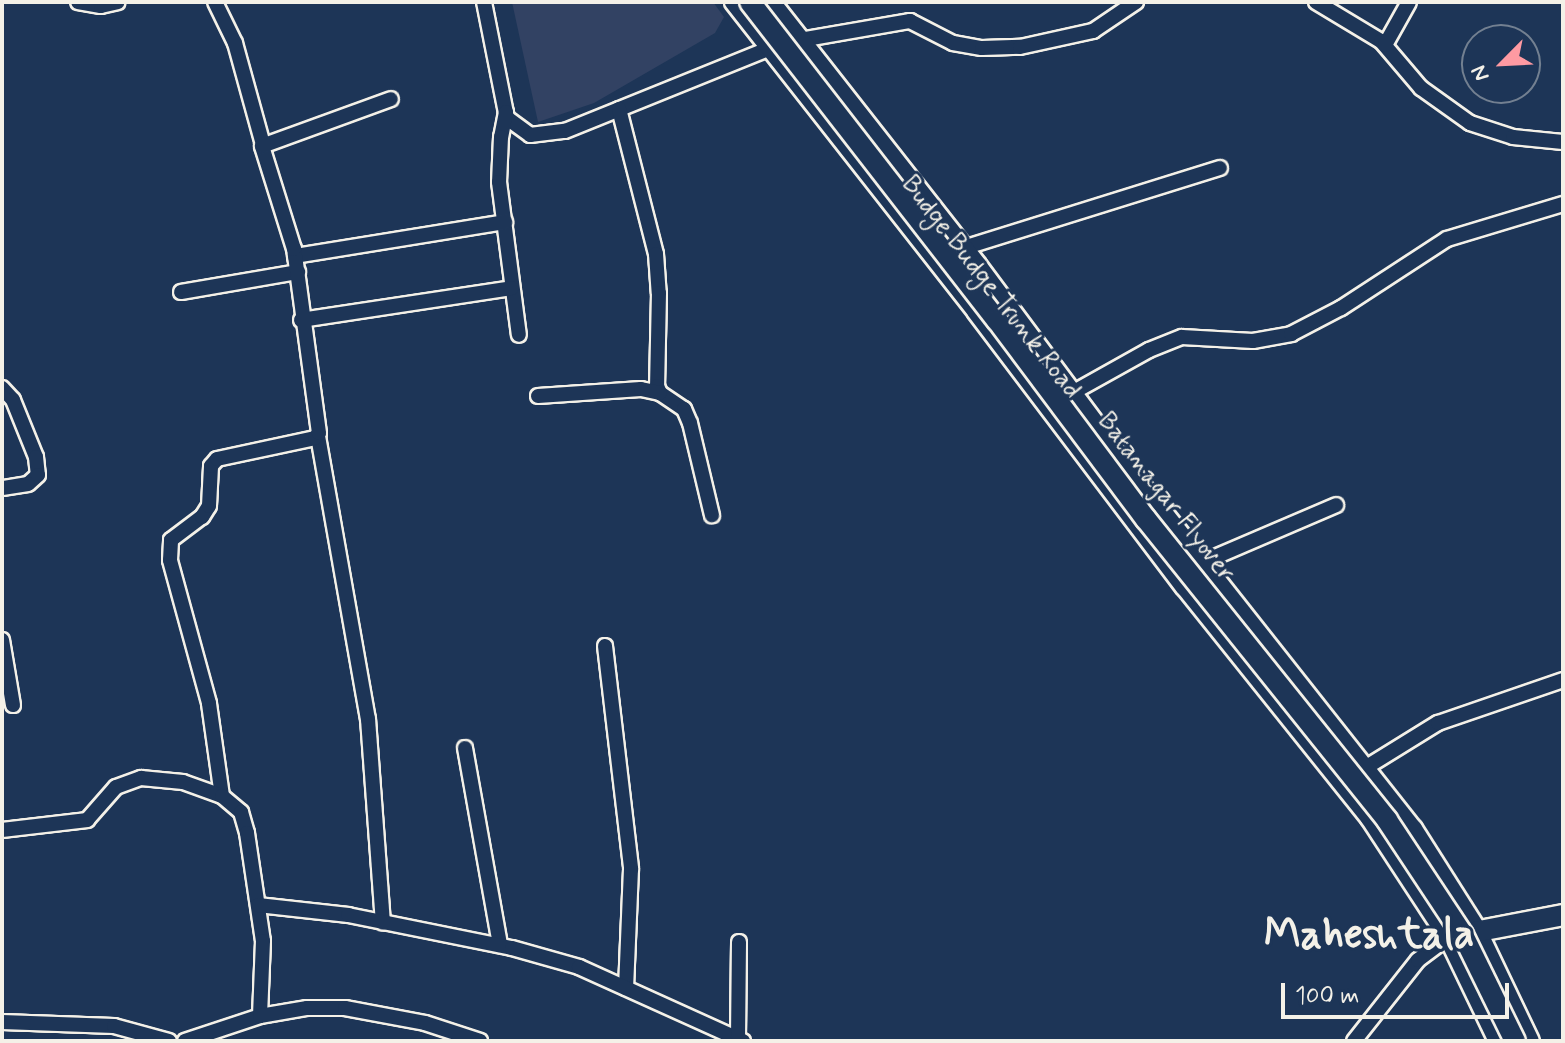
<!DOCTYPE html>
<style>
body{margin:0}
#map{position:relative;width:1565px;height:1043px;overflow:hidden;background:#1d3557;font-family:Mynerve,sans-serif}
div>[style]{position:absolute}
.built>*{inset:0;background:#324263}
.roads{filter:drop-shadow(2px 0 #f4f1e8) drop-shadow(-2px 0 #f4f1e8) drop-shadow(0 2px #f4f1e8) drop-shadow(0 -2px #f4f1e8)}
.minor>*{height:14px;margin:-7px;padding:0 7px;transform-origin:7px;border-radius:7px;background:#1d3557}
.tertiary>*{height:18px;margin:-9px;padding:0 9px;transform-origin:9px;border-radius:9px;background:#1d3557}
.secondary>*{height:20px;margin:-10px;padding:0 10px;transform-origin:10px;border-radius:10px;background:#1d3557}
.bridges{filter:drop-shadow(2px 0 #f4f1e8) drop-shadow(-2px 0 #f4f1e8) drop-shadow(0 2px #f4f1e8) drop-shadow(0 -2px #f4f1e8)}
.secondary-bridge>*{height:20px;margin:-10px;padding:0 10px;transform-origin:10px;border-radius:10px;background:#1d3557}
span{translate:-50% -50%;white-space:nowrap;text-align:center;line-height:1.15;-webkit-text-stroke:6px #1d3557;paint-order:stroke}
.street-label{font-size:26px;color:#f4f1e8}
.town-label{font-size:42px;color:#f4f1e8;font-weight:700}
.frame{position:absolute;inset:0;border:4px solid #f4f1e8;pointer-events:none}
.north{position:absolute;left:1461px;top:24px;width:80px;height:80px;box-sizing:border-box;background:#1d3557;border:2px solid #738091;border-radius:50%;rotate:246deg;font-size:22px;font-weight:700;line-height:32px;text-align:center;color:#f4f1e8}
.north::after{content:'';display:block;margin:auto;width:28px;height:36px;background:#ff9aa2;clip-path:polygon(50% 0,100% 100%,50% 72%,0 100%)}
.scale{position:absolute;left:1281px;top:983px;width:228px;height:36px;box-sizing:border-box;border:4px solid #f4f1e8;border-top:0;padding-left:10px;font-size:24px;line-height:28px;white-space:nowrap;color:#f4f1e8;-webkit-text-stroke:6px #1d3557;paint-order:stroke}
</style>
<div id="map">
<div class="built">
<i style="clip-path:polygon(512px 2px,713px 2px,724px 17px,715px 33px,594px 103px,538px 122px)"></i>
</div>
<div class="roads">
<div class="minor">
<i style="left:78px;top:2px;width:23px;rotate:10deg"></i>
<i style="left:101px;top:6px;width:17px;rotate:-13deg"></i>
<i style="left:215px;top:2px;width:46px;rotate:64deg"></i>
<i style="left:235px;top:43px;width:106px;rotate:74.6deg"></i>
<i style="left:484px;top:2px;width:118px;rotate:78.8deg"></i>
<i style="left:507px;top:118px;width:29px;rotate:36deg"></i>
<i style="left:530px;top:135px;width:35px;rotate:-7deg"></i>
<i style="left:565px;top:131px;width:221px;rotate:-22deg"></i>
<i style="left:770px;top:48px;width:31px;rotate:-15deg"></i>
<i style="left:800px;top:40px;width:112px;rotate:-9.8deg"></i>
<i style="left:910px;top:21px;width:48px;rotate:27.1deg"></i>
<i style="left:953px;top:43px;width:29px;rotate:10deg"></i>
<i style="left:982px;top:48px;width:38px;rotate:-2deg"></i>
<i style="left:1020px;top:47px;width:75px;rotate:-12.4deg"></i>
<i style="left:1093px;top:31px;width:52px;rotate:-34deg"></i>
<i style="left:1316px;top:2px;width:76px;rotate:31deg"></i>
<i style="left:1381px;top:41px;width:62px;rotate:49.6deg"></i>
<i style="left:1421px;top:88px;width:60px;rotate:35.5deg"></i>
<i style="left:1470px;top:123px;width:45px;rotate:18deg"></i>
<i style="left:1513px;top:137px;width:50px;rotate:5.7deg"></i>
<i style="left:1385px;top:45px;width:49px;rotate:-60.8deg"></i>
<i style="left:619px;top:109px;width:150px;rotate:75.7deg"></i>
<i style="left:656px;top:254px;width:39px;rotate:86deg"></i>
<i style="left:659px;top:293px;width:93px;rotate:91.2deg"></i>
<i style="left:657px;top:386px;width:8px;rotate:67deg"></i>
<i style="left:660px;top:393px;width:29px;rotate:34deg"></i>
<i style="left:684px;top:409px;width:15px;rotate:67deg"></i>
<i style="left:690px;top:423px;width:95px;rotate:76.6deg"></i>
<i style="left:506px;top:112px;width:25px;rotate:101deg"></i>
<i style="left:501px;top:137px;width:45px;rotate:92.5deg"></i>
<i style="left:499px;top:182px;width:154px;rotate:82.6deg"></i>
<i style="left:963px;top:248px;width:269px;rotate:-17.3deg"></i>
<i style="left:295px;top:256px;width:213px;rotate:-9.2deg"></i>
<i style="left:181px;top:292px;width:119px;rotate:-9.7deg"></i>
<i style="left:301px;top:320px;width:213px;rotate:-8.6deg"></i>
<i style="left:2px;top:388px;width:16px;rotate:47deg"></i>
<i style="left:13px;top:400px;width:61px;rotate:68deg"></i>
<i style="left:36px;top:457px;width:18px;rotate:84deg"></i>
<i style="left:38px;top:475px;width:13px;rotate:138deg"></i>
<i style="left:28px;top:484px;width:26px;rotate:171deg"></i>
<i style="left:1072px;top:393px;width:88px;rotate:-29.2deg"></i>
<i style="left:1149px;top:350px;width:35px;rotate:-22deg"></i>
<i style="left:1182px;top:337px;width:71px;rotate:3.2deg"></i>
<i style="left:1253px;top:341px;width:39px;rotate:-10deg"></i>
<i style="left:1291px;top:334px;width:56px;rotate:-27.5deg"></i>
<i style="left:1341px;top:308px;width:126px;rotate:-33.1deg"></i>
<i style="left:1447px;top:239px;width:121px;rotate:-16.8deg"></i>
<i style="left:538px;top:396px;width:103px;rotate:-3.9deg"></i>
<i style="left:641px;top:389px;width:19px;rotate:12deg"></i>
<i style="left:318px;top:436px;width:287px;rotate:80deg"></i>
<i style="left:368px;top:719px;width:204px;rotate:85.8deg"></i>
<i style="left:1201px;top:563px;width:147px;rotate:-23.2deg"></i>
<i style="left:2px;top:640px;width:66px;rotate:80.4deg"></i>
<i style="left:605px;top:646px;width:225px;rotate:83.3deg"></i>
<i style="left:631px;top:869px;width:119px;rotate:92.4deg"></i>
<i style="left:465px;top:748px;width:200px;rotate:79.9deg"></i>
<i style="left:1365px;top:768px;width:86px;rotate:-31.7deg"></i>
<i style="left:1438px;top:723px;width:132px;rotate:-19deg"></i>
<i style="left:222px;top:796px;width:94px;rotate:-98deg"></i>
<i style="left:209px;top:703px;width:148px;rotate:-105.3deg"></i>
<i style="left:170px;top:560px;width:20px;rotate:-87deg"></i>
<i style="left:171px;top:540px;width:39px;rotate:-37deg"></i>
<i style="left:202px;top:517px;width:13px;rotate:-58deg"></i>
<i style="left:209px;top:506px;width:40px;rotate:-87.1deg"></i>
<i style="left:211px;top:466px;width:9px;rotate:-49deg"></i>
<i style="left:217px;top:459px;width:100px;rotate:-12.1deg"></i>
<i style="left:315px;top:438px;width:6px;rotate:-51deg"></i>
<i style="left:319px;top:433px;width:186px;rotate:-97.7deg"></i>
<i style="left:294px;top:249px;width:108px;rotate:-107.3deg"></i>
<i style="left:262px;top:146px;width:137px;rotate:-20deg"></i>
<i style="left:2px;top:830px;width:86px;rotate:-6.7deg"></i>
<i style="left:87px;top:820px;width:44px;rotate:-48.7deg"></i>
<i style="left:116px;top:787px;width:27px;rotate:-20deg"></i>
<i style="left:141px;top:778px;width:42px;rotate:5.4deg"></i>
<i style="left:183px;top:782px;width:41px;rotate:19.7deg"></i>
<i style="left:222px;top:796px;width:25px;rotate:40deg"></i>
<i style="left:241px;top:812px;width:22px;rotate:74deg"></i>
<i style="left:247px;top:833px;width:109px;rotate:81.6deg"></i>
<i style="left:263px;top:941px;width:75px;rotate:92.3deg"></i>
<i style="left:258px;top:905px;width:91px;rotate:6.3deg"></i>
<i style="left:348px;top:915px;width:167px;rotate:11.4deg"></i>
<i style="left:512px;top:948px;width:70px;rotate:15.8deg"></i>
<i style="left:579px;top:967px;width:180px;rotate:24.3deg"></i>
<i style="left:2px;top:1022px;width:112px;rotate:2deg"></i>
<i style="left:114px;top:1026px;width:57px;rotate:15.3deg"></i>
<i style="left:738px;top:1038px;width:96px;rotate:-89.4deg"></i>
<i style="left:185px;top:1041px;width:79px;rotate:-18.4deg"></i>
<i style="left:260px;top:1016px;width:48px;rotate:-9.7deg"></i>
<i style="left:307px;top:1008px;width:38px"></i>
<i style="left:345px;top:1008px;width:81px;rotate:10.6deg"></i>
<i style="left:425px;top:1023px;width:58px;rotate:18.1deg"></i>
<i style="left:1354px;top:1041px;width:103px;rotate:-51.7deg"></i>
<i style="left:1418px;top:960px;width:38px;rotate:-37deg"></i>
</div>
<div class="tertiary">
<i style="left:734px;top:2px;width:392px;rotate:51.9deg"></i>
<i style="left:976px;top:311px;width:346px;rotate:52.9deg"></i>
<i style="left:1185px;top:587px;width:296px;rotate:51.3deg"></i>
<i style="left:1370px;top:818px;width:142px;rotate:56.8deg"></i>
<i style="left:1448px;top:937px;width:115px;rotate:64.3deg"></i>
<i style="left:771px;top:2px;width:334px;rotate:51.9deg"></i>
<i style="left:977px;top:265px;width:276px;rotate:53.3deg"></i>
<i style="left:1142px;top:486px;width:437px;rotate:51.7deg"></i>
<i style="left:1413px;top:829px;width:120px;rotate:57.6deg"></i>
<i style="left:1477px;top:930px;width:123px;rotate:64.5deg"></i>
</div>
<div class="secondary">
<i style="left:1448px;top:937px;width:117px;rotate:-10.8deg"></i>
</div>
</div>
<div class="bridges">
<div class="secondary-bridge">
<i style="left:750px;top:2px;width:403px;rotate:52.2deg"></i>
<i style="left:997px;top:320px;width:249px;rotate:53.2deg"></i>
<i style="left:1146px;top:519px;width:386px;rotate:51.3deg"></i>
<i style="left:1387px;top:820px;width:138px;rotate:56.5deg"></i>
<i style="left:1463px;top:935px;width:118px;rotate:63.9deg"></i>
</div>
</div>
<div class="street-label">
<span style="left:990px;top:288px;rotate:52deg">Budge Budge Trunk Road</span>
<span style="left:1165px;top:498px;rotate:52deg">Batanagar Flyover</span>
</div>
<div class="town-label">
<span style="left:1369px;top:936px">Maheshtala</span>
</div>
<div class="frame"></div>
<div class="north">N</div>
<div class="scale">100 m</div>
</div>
